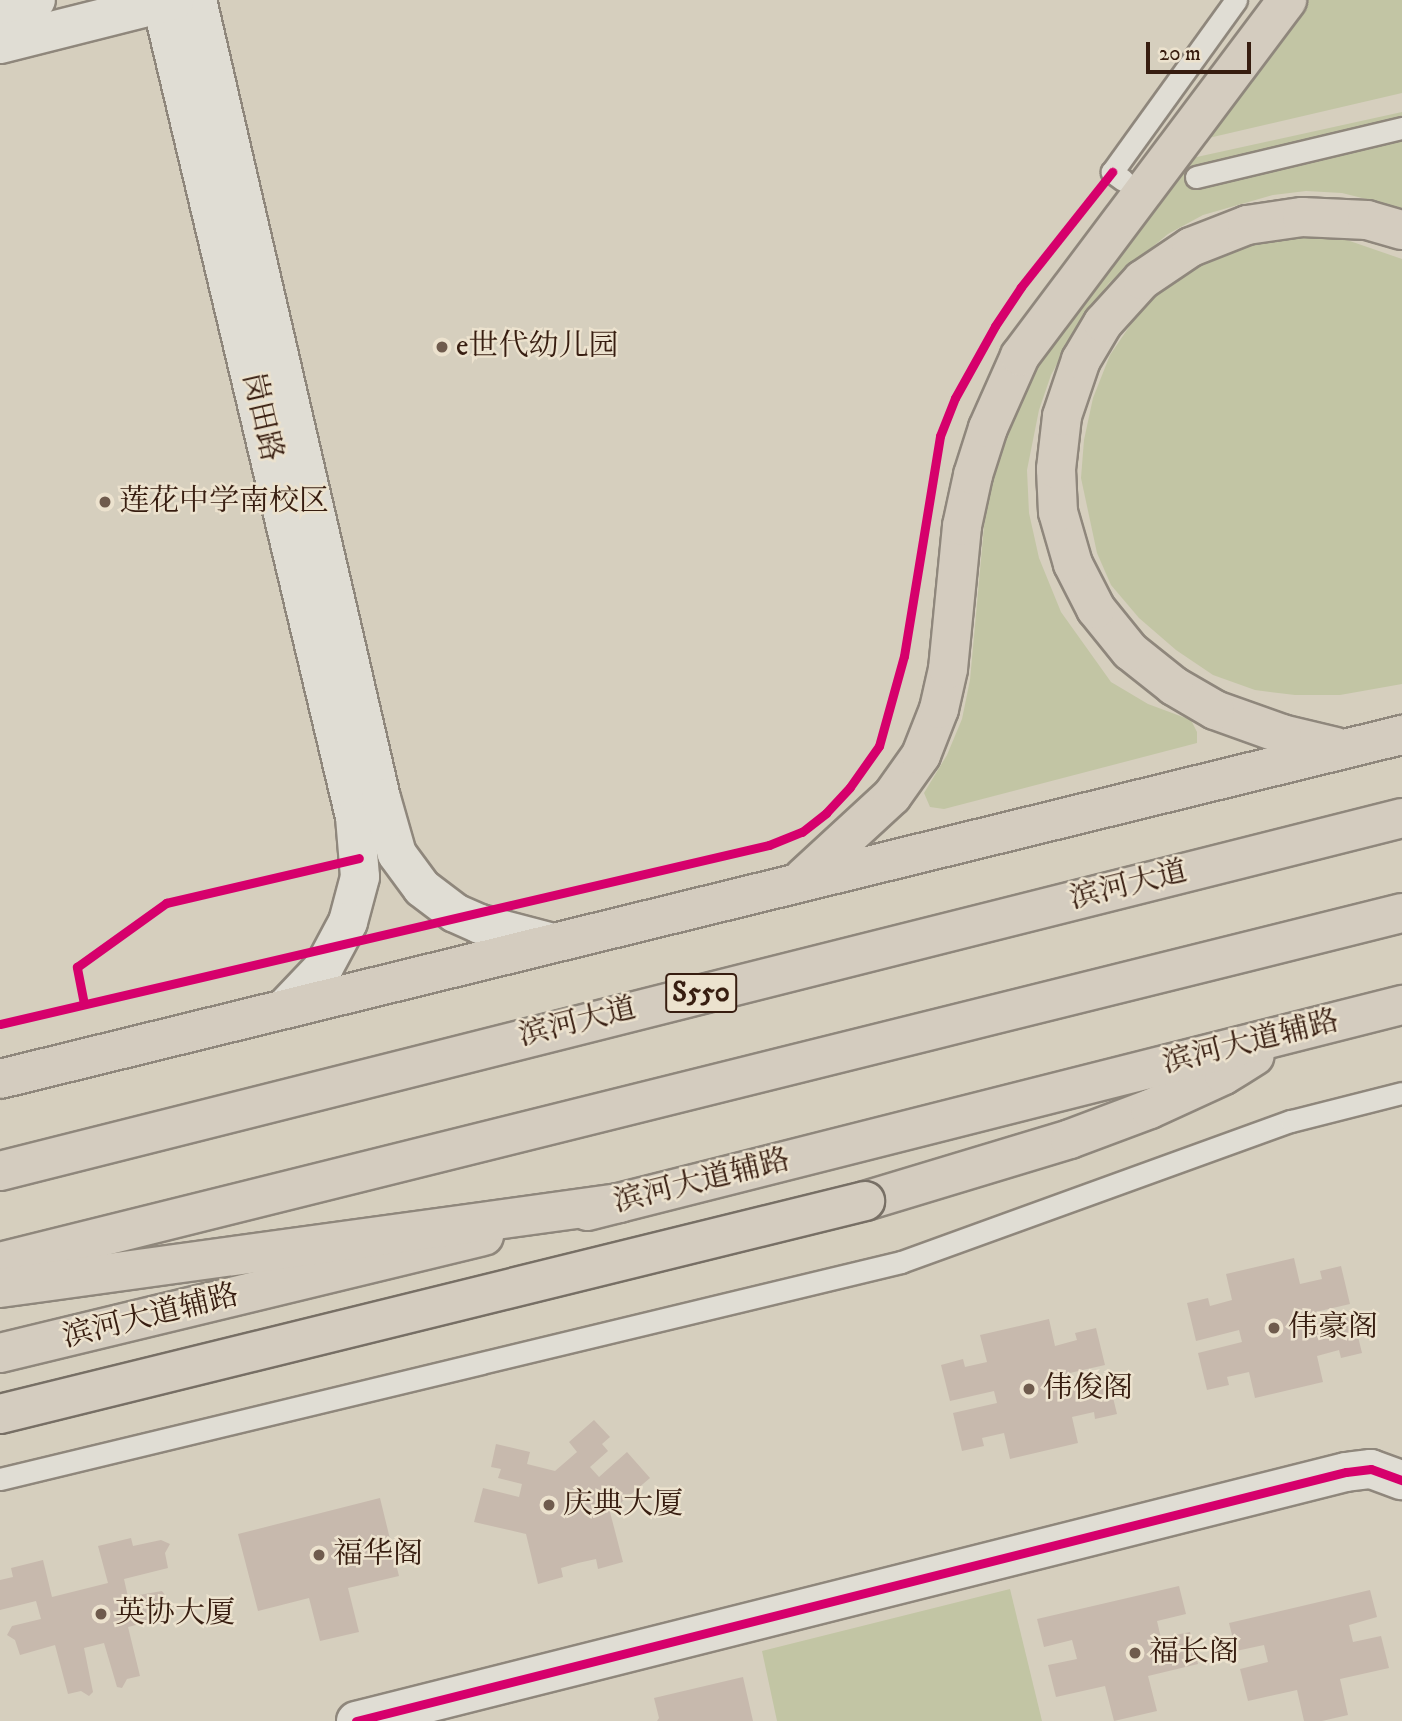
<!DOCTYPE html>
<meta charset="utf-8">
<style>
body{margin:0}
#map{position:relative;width:1402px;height:1721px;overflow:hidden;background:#d6cfbe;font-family:"IM FELL DW Pica","Noto Serif SC",serif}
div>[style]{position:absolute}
.green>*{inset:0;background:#c2c5a4}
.building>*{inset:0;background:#c7b9ad}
.roads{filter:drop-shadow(2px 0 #8f877c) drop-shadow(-2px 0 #8f877c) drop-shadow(0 2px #8f877c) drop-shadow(0 -2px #8f877c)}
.lane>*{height:21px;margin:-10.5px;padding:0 10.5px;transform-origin:10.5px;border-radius:10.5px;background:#e0ddd4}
.street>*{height:38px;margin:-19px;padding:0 19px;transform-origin:19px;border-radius:19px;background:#e0ddd4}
.secondary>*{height:38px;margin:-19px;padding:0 19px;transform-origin:19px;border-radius:19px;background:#e0ddd4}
.primary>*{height:38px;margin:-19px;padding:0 19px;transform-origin:19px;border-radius:19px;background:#d4ccbf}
.highway>*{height:38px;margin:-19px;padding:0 19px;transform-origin:19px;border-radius:19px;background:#d4ccbf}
.bridges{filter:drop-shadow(2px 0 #776f65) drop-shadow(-2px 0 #776f65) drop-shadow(0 2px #776f65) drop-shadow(0 -2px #776f65)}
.primary-bridge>*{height:38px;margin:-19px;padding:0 19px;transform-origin:19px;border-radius:19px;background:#d4ccbf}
.cycleway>*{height:9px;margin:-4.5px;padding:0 4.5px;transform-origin:4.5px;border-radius:4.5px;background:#d6006c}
.dots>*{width:19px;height:19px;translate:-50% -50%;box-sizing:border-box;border:4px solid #ece2ce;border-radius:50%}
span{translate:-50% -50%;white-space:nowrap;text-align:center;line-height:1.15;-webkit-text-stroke:5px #ece2ce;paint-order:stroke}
.shield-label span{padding:2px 5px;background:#ece2ce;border:2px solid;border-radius:5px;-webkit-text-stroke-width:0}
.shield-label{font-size:28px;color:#371d10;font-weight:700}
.poi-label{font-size:30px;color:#371d10}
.left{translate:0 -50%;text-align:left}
.street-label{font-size:30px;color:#371d10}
.scale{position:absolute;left:1146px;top:42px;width:105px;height:32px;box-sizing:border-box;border:4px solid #371d10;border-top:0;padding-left:9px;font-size:21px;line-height:24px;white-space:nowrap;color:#371d10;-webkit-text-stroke:5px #ece2ce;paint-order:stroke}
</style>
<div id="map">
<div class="green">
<i style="clip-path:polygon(1290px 0,1402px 0,1402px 93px,1187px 143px)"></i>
<i style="clip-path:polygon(1402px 112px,1402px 208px,1342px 193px,1306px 191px,1273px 195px,1203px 215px,1168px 234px,1109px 283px,1084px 315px,1051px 375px,1039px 410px,1027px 470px,1029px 513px,1039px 558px,1061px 612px,1111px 682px,1148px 704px,1191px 720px,1197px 732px,1197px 743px,944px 809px,930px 807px,924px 793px,947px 755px,962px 719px,970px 680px,988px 483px,1031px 369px,1174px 162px)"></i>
<i style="clip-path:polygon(1313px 235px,1344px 239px,1402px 259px,1402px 684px,1340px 695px,1295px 695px,1255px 690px,1213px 675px,1176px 650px,1139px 618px,1111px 585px,1097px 553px,1081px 478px,1084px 440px,1093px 398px,1110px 355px,1152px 293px,1180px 272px,1245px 242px)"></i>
<i style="clip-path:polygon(1010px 1589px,1042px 1721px,777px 1721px,762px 1651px)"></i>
</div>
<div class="building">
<i style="clip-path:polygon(1294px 1258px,1300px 1284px,1322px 1279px,1320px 1271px,1341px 1266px,1350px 1304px,1307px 1314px,1310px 1326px,1353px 1316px,1362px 1353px,1341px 1358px,1339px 1350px,1317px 1356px,1323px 1382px,1255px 1398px,1249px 1372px,1227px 1377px,1229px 1385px,1207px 1390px,1198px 1353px,1242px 1342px,1239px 1330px,1196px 1341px,1187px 1303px,1208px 1298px,1210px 1306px,1232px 1300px,1226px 1274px)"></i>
<i style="clip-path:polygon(1049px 1319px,1055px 1346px,1077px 1340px,1075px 1333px,1096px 1328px,1105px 1365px,1061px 1375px,1065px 1387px,1108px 1377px,1117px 1414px,1095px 1419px,1094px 1412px,1072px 1417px,1078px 1443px,1010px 1459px,1004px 1433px,982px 1438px,984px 1446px,962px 1451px,953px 1413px,997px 1403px,994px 1391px,950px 1401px,941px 1365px,963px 1359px,965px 1367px,987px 1362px,980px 1335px)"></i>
<i style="clip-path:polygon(594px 1420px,610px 1437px,602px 1444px,608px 1451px,590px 1467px,599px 1477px,627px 1452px,650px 1478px,610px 1512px,623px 1562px,598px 1569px,596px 1559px,578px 1563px,561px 1568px,563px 1577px,538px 1584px,526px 1534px,474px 1522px,483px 1488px,519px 1497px,522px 1484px,498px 1478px,501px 1469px,491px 1467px,496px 1444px,530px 1452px,527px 1464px,555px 1471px,577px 1452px,569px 1442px)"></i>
<i style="clip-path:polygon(380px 1498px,399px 1576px,348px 1588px,359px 1632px,320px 1641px,309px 1598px,258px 1611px,238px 1534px)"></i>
<i style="clip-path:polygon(131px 1538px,133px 1546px,161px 1540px,170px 1544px,165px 1553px,168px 1568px,124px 1579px,128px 1597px,162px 1591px,165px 1595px,160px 1604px,164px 1618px,128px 1627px,140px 1676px,127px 1679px,122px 1688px,117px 1687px,104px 1643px,84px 1648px,93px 1692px,89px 1696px,81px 1691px,68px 1694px,55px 1645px,20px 1655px,15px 1640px,7px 1635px,12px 1626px,41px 1619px,36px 1601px,0 1610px,0 1580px,13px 1577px,11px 1568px,43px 1560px,52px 1597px,108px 1583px,98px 1546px)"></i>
<i style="clip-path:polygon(1179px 1586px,1186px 1614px,1157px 1621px,1161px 1638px,1190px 1632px,1198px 1664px,1148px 1676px,1157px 1711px,1114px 1721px,1105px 1686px,1056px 1697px,1048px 1665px,1077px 1659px,1072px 1640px,1044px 1647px,1037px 1619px)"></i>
<i style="clip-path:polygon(1370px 1590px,1377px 1617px,1349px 1625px,1353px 1642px,1381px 1636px,1389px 1668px,1340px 1679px,1348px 1715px,1322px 1721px,1304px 1721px,1297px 1690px,1248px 1701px,1240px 1669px,1268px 1662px,1264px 1645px,1236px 1651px,1229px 1623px)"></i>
<i style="clip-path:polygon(743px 1677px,753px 1721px,657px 1721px,659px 1718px,654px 1698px)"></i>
</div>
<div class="roads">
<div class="lane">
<i style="left:1196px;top:177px;width:212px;rotate:-13.4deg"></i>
<i style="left:1123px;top:180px;width:14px;rotate:-144deg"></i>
<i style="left:1112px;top:172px;width:212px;rotate:-54.2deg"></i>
<i style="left:0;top:1479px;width:927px;rotate:-13.54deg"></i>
<i style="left:901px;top:1262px;width:415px;rotate:-19.9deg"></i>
<i style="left:1291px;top:1121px;width:114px;rotate:-14.2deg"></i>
</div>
<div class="street">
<i style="left:356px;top:1721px;width:1021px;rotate:-14.12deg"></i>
<i style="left:1346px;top:1472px;width:25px;rotate:-7deg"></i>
<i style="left:1371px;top:1469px;width:33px;rotate:20deg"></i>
</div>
<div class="secondary">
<i style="left:161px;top:0;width:840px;rotate:76.64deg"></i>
<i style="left:355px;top:817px;width:60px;rotate:85.2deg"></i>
<i style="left:360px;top:877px;width:47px;rotate:104.9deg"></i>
<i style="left:348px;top:922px;width:51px;rotate:118.1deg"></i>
<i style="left:324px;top:967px;width:57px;rotate:133.6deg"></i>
<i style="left:197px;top:0;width:819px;rotate:77.02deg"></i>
<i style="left:381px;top:798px;width:58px;rotate:74.1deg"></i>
<i style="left:397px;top:854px;width:42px;rotate:53.7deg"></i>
<i style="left:422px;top:888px;width:41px;rotate:37.1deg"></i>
<i style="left:455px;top:913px;width:27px;rotate:24deg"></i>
<i style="left:480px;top:924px;width:75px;rotate:14.6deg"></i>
<i style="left:0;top:9px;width:37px;rotate:-14deg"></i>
<i style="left:0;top:44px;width:180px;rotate:-14.1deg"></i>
</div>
<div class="primary">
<i style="left:1336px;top:747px;width:56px;rotate:-166.5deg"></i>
<i style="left:1282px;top:734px;width:71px;rotate:-160.3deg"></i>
<i style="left:1215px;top:710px;width:48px;rotate:-149.7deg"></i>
<i style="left:1174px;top:686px;width:56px;rotate:-141.5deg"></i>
<i style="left:1130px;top:651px;width:54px;rotate:-129deg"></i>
<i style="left:1096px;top:609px;width:51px;rotate:-117.1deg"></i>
<i style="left:1073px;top:564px;width:54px;rotate:-106.1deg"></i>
<i style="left:1058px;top:512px;width:43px;rotate:-92.7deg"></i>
<i style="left:1056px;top:469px;width:53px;rotate:-83.5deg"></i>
<i style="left:1062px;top:416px;width:59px;rotate:-71.3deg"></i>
<i style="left:1081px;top:360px;width:43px;rotate:-59.3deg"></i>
<i style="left:1103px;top:323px;width:58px;rotate:-47.8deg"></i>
<i style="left:1142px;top:280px;width:59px;rotate:-34deg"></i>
<i style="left:1191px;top:247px;width:60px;rotate:-21.4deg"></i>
<i style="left:1247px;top:225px;width:56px;rotate:-8.3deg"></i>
<i style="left:1302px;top:217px;width:65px;rotate:2.6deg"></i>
<i style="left:1367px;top:220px;width:36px;rotate:16deg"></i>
<i style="left:803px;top:878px;width:121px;rotate:-42.7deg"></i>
<i style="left:892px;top:796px;width:50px;rotate:-54.7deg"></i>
<i style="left:921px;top:755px;width:49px;rotate:-68.6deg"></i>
<i style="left:939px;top:709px;width:41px;rotate:-77.3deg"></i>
<i style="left:948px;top:669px;width:144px;rotate:-84.4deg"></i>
<i style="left:962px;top:526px;width:52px;rotate:-77.8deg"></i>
<i style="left:973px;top:475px;width:49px;rotate:-72.3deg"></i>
<i style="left:988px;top:428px;width:79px;rotate:-66deg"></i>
<i style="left:1020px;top:356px;width:445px;rotate:-53.1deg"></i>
<i style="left:0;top:1079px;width:1444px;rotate:-13.79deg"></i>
<i style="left:865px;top:1201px;width:214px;rotate:-16.8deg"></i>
<i style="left:1070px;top:1139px;width:85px;rotate:-20.6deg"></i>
<i style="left:1150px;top:1109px;width:81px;rotate:-24.7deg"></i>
<i style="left:1224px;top:1075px;width:36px;rotate:-32deg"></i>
<i style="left:587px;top:1211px;width:841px;rotate:-14.19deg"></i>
<i style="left:0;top:1353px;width:498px;rotate:-13.6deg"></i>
</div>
<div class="highway">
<i style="left:0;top:1171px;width:1446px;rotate:-14.13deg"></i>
<i style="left:0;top:1262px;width:1445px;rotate:-13.98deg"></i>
<i style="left:0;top:1288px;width:626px;rotate:-7.81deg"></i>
</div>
</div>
<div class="bridges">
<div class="primary-bridge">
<i style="left:0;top:1414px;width:891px;rotate:-13.83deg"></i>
</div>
</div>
<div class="cycleway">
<i style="left:84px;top:1004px;width:38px;rotate:-101deg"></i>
<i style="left:77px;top:967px;width:110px;rotate:-35.7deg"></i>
<i style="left:166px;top:903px;width:198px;rotate:-13.1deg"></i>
<i style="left:0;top:1024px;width:790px;rotate:-13.1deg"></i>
<i style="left:769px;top:845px;width:35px;rotate:-22deg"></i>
<i style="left:802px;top:832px;width:31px;rotate:-38deg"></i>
<i style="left:826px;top:813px;width:35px;rotate:-47deg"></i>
<i style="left:850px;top:787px;width:50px;rotate:-54.7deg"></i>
<i style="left:879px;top:746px;width:93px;rotate:-74.5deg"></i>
<i style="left:904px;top:656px;width:223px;rotate:-80.7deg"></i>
<i style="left:940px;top:436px;width:41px;rotate:-68.5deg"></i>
<i style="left:955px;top:398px;width:82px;rotate:-60.9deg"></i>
<i style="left:995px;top:326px;width:47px;rotate:-56.3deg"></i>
<i style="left:1021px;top:287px;width:147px;rotate:-51.6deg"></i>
<i style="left:356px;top:1721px;width:1021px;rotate:-14.12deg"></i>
<i style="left:1346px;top:1472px;width:25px;rotate:-7deg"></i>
<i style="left:1371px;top:1469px;width:33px;rotate:20deg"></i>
</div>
<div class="dots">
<i style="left:442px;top:347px;background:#6f5b4d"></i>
<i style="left:105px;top:502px;background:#6f5b4d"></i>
<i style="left:1274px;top:1328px;background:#6f5b4d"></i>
<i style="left:1029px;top:1389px;background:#6f5b4d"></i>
<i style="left:549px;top:1505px;background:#6f5b4d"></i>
<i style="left:319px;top:1555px;background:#6f5b4d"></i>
<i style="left:101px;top:1614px;background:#6f5b4d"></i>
<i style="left:1135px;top:1653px;background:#6f5b4d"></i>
</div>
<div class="shield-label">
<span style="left:701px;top:993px">S550</span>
</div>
<div class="poi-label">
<span class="left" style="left:456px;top:347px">e世代幼儿园</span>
<span class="left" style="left:119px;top:502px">莲花中学南校区</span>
<span class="left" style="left:1288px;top:1328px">伟豪阁</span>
<span class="left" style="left:1043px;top:1389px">伟俊阁</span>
<span class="left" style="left:563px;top:1505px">庆典大厦</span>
<span class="left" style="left:333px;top:1555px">福华阁</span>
<span class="left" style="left:115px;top:1614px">英协大厦</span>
<span class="left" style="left:1149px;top:1653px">福长阁</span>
</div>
<div class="street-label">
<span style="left:261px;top:417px;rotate:77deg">岗田路</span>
<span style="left:1129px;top:886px;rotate:-14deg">滨河大道</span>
<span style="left:578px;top:1023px;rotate:-14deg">滨河大道</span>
<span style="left:1251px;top:1043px;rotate:-14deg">滨河大道辅路</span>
<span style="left:702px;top:1182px;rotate:-14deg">滨河大道辅路</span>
<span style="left:151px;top:1317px;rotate:-14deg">滨河大道辅路</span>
</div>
<div class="scale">20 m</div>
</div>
